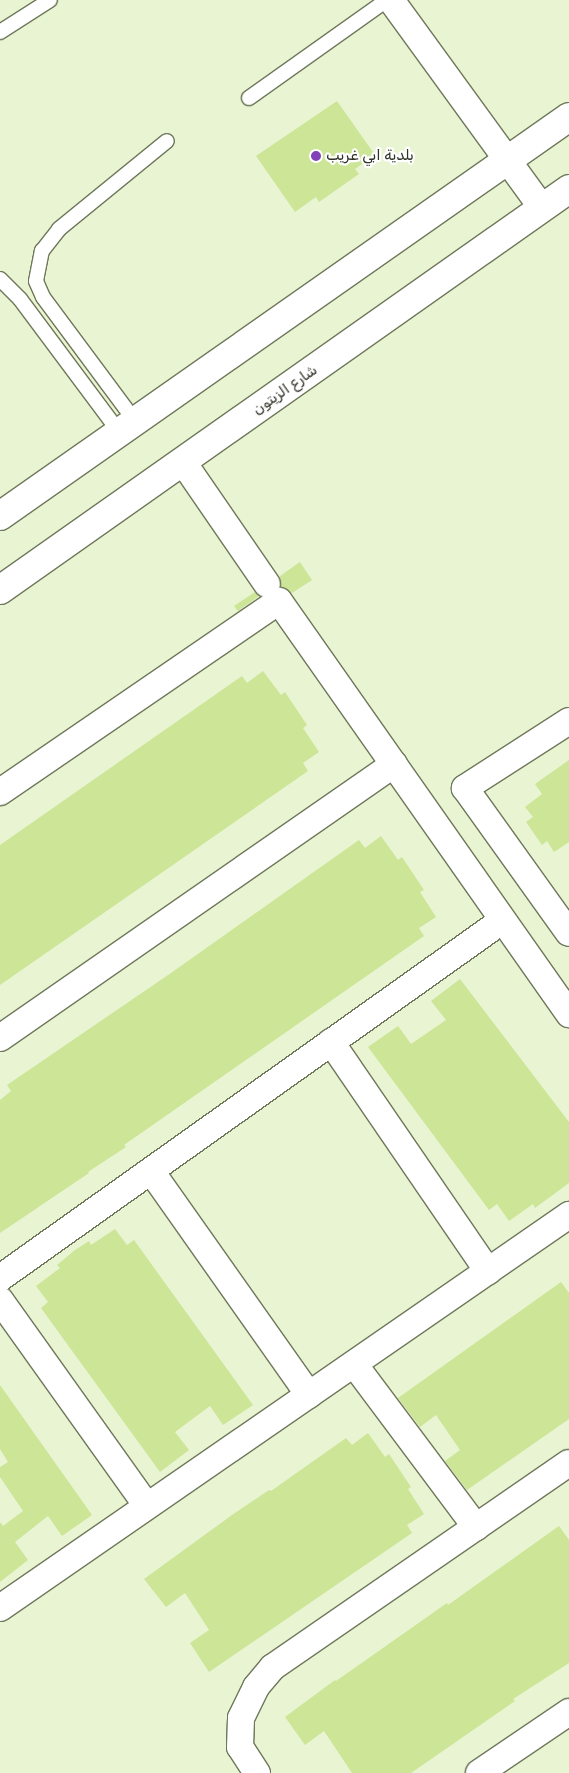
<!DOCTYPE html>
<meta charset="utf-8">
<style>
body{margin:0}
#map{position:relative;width:569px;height:1773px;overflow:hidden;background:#e9f4d3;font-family:Rubik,Vazirmatn,sans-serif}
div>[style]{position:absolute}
.building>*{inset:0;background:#cde597}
.roads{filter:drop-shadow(1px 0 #6f785b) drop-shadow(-1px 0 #6f785b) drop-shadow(0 1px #6f785b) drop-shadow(0 -1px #6f785b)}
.lane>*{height:14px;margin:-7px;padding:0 7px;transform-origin:7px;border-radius:7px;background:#fff}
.street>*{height:26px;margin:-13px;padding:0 13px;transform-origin:13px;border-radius:13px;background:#fff}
.secondary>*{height:28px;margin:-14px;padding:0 14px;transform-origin:14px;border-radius:14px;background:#fff}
.dots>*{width:14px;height:14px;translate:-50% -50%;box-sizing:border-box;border:2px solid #fff;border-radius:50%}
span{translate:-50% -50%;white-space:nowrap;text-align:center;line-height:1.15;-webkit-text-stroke:4.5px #fff;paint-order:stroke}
.poi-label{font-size:15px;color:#303428}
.left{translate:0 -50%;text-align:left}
.street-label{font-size:15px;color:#303428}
</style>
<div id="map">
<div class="building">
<i style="clip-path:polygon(337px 101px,375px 155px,355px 169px,359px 174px,319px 202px,316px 197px,295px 212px,256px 156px)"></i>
<i style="clip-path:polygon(300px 562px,312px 580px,292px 593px,281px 587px,280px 576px)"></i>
<i style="clip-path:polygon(255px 592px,259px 596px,238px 611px,234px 606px)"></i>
<i style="clip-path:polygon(263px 671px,281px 695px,285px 692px,307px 725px,303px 728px,319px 752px,303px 763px,308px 771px,0 985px,0 845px,242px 676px,247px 683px)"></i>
<i style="clip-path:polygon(569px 760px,569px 842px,554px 852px,547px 841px,542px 845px,526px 822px,533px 817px,525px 807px,542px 794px,535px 784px)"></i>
<i style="clip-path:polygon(381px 836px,398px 860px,402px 857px,424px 890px,420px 892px,436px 917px,419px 928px,424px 936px,124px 1145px,126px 1147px,88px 1172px,89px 1173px,0 1233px,0 1100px,11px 1091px,7px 1085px,171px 973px,359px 840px,365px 848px)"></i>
<i style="clip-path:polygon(460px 979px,569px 1122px,569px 1183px,535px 1208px,533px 1204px,509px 1221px,497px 1204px,489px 1210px,368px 1047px,398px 1026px,411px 1044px,446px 1020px,431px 1001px)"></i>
<i style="clip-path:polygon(115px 1229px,127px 1245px,134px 1240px,253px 1405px,223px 1425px,210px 1406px,175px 1432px,189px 1450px,160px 1472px,41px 1308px,48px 1302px,36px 1286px,60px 1268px,57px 1265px,75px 1250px,89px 1241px,91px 1245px)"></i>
<i style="clip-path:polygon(561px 1282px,569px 1293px,569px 1419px,467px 1490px,445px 1461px,460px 1450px,436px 1415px,420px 1427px,398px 1398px)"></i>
<i style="clip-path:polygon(0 1385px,92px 1515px,62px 1536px,48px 1516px,15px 1542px,28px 1560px,0 1582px,0 1522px,3px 1526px,23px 1511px,0 1477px,0 1467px,8px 1462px,0 1449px)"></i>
<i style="clip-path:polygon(368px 1433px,385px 1457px,389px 1454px,411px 1487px,408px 1489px,424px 1514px,407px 1525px,412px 1533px,209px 1672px,190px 1643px,209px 1630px,185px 1593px,166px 1607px,144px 1579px,232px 1515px,269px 1490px,271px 1491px,346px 1438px,352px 1445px)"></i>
<i style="clip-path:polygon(559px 1526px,569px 1540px,569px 1663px,513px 1699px,515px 1701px,411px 1773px,352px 1773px,324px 1731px,305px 1745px,285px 1717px,335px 1680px,336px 1681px,447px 1603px,448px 1605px)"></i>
</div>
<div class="roads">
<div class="lane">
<i style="left:0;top:32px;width:59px;rotate:-32.6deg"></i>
<i style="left:249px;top:98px;width:169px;rotate:-35.4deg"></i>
<i style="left:0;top:279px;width:28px;rotate:45deg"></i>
<i style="left:20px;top:299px;width:167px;rotate:53.3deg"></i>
<i style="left:135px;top:421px;width:154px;rotate:-126.6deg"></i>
<i style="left:43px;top:297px;width:17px;rotate:-114deg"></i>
<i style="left:36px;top:281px;width:31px;rotate:-79deg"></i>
<i style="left:42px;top:251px;width:28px;rotate:-52deg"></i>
<i style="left:59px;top:229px;width:139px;rotate:-39.2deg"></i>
</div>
<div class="street">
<i style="left:391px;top:0;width:257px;rotate:54deg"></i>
<i style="left:183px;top:462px;width:148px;rotate:55.5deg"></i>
<i style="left:569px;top:721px;width:124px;rotate:147.2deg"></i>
<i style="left:465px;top:788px;width:178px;rotate:54.4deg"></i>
<i style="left:0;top:792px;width:338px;rotate:-34.4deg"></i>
<i style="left:279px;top:601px;width:505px;rotate:54.92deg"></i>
<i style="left:0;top:1038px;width:480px;rotate:-34.8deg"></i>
<i style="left:331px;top:1042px;width:278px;rotate:55.6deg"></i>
<i style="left:151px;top:1171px;width:274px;rotate:54.8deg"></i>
<i style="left:0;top:1278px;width:617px;rotate:-35.44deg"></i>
<i style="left:0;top:1300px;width:253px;rotate:54.5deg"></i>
<i style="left:354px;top:1364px;width:204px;rotate:53.2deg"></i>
<i style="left:0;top:1608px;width:692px;rotate:-34.63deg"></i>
<i style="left:257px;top:1773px;width:31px;rotate:-123deg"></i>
<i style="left:240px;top:1747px;width:29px;rotate:-88deg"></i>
<i style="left:241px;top:1718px;width:34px;rotate:-64deg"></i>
<i style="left:256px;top:1687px;width:26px;rotate:-50deg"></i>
<i style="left:273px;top:1667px;width:359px;rotate:-34.6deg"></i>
<i style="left:479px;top:1773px;width:109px;rotate:-34.1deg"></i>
</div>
<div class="secondary">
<i style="left:0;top:516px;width:695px;rotate:-35.04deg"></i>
<i style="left:0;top:590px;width:696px;rotate:-35.17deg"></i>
</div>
</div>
<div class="dots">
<i style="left:316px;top:156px;background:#8241b6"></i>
</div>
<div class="poi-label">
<span class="left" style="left:326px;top:156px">بلدية ابي غريب</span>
</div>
<div class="street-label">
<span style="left:285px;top:390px;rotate:-35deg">شارع الزيتون</span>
</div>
</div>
